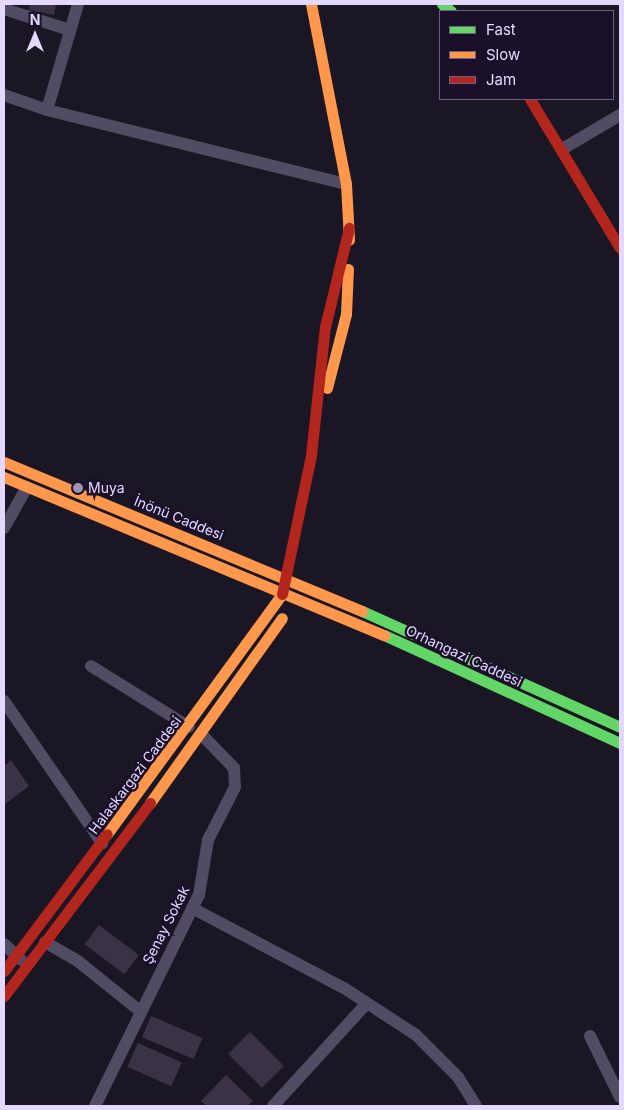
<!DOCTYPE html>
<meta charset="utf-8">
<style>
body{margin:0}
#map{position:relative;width:624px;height:1110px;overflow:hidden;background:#1b1623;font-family:Inter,sans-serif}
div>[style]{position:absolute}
.building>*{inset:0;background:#3b3345;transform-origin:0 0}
.street>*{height:12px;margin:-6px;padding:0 6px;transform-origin:6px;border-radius:6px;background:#514b64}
.fast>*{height:11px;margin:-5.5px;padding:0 5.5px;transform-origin:5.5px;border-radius:5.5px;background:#63d668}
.slow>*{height:11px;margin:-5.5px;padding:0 5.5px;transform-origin:5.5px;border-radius:5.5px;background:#ff974d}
.jam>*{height:11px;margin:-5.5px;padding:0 5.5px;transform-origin:5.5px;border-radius:5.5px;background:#b3261e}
.dots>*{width:14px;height:14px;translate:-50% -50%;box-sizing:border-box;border:2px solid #1a1029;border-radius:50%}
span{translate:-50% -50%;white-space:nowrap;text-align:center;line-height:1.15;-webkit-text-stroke:5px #1a1029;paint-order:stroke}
.poi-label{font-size:14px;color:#e5d8ff}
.left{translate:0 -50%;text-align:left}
.street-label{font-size:14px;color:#e5d8ff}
.frame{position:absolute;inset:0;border:5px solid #e5d8ff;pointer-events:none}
.legend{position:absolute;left:439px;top:10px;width:175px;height:90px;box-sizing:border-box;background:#1a1029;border:1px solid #6b607f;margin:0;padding:6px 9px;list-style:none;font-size:15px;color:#e5d8ff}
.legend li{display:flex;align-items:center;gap:10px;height:25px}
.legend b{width:25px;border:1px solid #6b607f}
.north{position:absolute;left:10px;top:10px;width:50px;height:50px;-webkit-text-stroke:4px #1a1029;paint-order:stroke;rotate:0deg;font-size:14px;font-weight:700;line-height:20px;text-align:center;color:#e5d8ff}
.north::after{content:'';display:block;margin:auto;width:18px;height:22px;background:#e5d8ff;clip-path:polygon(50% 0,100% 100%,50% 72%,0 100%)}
</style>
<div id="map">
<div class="building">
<i style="clip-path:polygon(30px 4px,56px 4px,54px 15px,29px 10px)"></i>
<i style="clip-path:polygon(11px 760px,29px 786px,4px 805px,4px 766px)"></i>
<i style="left:99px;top:925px;width:50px;height:24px;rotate:37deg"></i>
<i style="left:151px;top:1016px;width:56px;height:23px;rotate:23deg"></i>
<i style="left:250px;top:1032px;width:48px;height:31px;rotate:45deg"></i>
<i style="left:138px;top:1043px;width:48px;height:26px;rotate:24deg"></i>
<i style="clip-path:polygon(226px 1075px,253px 1101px,247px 1106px,207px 1106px,201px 1101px)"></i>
</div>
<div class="street">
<i style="left:4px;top:9px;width:69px;rotate:17.7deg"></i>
<i style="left:4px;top:95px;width:46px;rotate:19.2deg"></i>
<i style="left:47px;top:110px;width:308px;rotate:13.9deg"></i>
<i style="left:47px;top:110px;width:110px;rotate:-73.7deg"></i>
<i style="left:564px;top:148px;width:65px;rotate:-30.5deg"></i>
<i style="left:4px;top:528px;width:47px;rotate:-60.7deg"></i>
<i style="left:91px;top:666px;width:115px;rotate:31.9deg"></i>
<i style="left:4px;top:701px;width:173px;rotate:55.4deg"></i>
<i style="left:192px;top:908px;width:172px;rotate:27.8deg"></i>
<i style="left:344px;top:988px;width:86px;rotate:33.1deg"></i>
<i style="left:416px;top:1035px;width:59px;rotate:45deg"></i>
<i style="left:458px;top:1077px;width:34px;rotate:58deg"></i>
<i style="left:45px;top:942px;width:39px;rotate:30deg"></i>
<i style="left:79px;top:962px;width:78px;rotate:38.8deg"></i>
<i style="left:4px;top:944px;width:23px;rotate:43deg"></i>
<i style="left:590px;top:1036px;width:68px;rotate:63.8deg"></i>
<i style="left:95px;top:1106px;width:235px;rotate:-63.8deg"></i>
<i style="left:199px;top:895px;width:56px;rotate:-80.7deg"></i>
<i style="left:208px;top:840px;width:59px;rotate:-63deg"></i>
<i style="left:235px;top:787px;width:19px;rotate:-93deg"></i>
<i style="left:234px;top:768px;width:46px;rotate:-134.1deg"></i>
<i style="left:273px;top:1106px;width:139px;rotate:-47.6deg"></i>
</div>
<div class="fast">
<i style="left:442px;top:4px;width:11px;rotate:38deg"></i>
<i style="left:362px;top:611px;width:283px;rotate:24.2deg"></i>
<i style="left:384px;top:635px;width:260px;rotate:24.6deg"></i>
</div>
<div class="slow">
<i style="left:311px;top:4px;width:183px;rotate:79deg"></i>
<i style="left:346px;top:184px;width:56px;rotate:86.9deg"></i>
<i style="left:327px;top:388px;width:76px;rotate:-75.6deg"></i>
<i style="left:346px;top:314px;width:45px;rotate:-87.5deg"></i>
<i style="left:4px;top:462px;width:388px;rotate:22.6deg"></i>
<i style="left:4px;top:477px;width:412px;rotate:22.6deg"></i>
<i style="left:150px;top:803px;width:227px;rotate:-54.5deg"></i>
<i style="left:107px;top:834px;width:297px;rotate:-53.9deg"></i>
</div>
<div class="jam">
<i style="left:530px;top:99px;width:174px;rotate:58.9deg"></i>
<i style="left:282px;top:594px;width:142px;rotate:-78.2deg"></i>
<i style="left:311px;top:455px;width:129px;rotate:-83.8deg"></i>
<i style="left:325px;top:327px;width:102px;rotate:-76.4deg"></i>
<i style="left:4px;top:971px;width:171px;rotate:-53.1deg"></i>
<i style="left:4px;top:996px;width:242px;rotate:-52.9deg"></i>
</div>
<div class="dots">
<i style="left:78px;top:488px;background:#9e94b2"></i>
</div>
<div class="poi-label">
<span class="left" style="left:88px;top:488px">Muya</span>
</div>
<div class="street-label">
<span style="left:179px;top:518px;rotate:22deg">İnönü Caddesi</span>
<span style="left:464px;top:656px;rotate:25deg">Orhangazi Caddesi</span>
<span style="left:135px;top:775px;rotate:-53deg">Halaskargazi Caddesi</span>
<span style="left:166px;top:925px;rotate:-63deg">Şenay Sokak</span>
</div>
<div class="frame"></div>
<ul class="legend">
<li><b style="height:6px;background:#63d668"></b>Fast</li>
<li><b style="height:6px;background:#ff974d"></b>Slow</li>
<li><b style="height:6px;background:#b3261e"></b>Jam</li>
</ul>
<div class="north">N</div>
</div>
